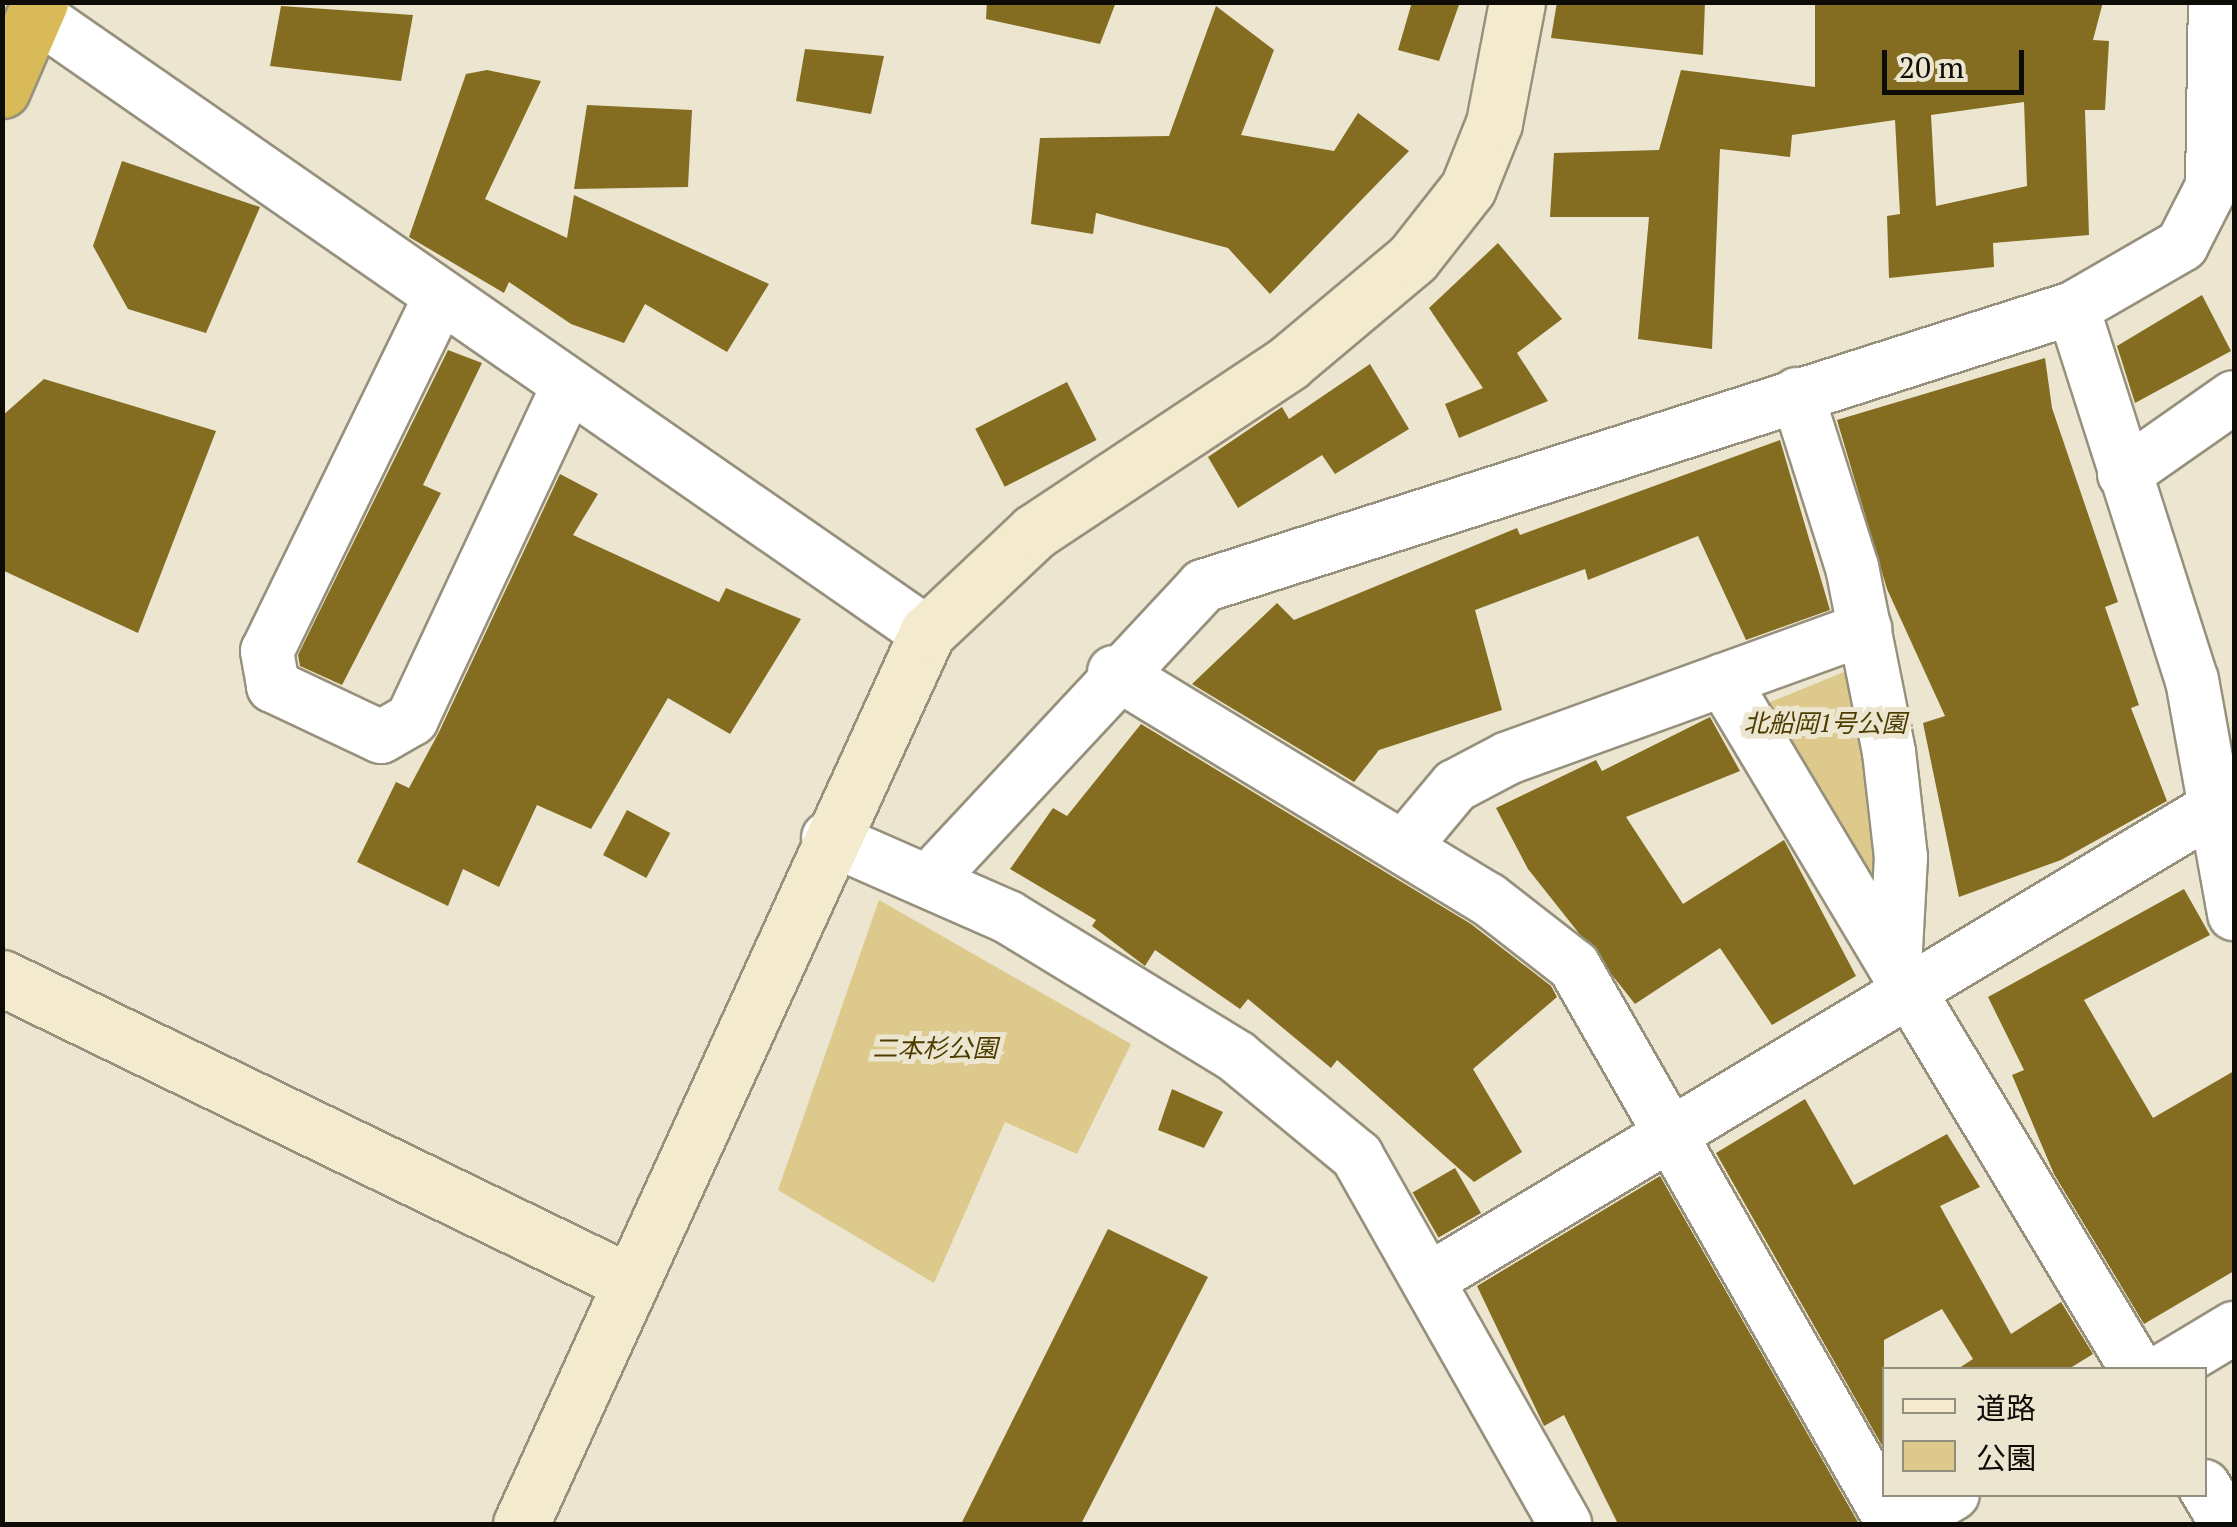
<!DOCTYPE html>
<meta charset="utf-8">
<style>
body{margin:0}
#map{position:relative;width:2237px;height:1527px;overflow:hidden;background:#ece6d1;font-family:"PT Serif","Noto Sans JP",serif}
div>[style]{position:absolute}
.green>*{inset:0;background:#ddc98c}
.building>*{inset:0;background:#846d21;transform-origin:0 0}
.roads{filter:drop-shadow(2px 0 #96907d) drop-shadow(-2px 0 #96907d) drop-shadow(0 2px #96907d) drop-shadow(0 -2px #96907d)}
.street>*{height:52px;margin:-26px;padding:0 26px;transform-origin:26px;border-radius:26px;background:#fff}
.secondary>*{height:55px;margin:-27.5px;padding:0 27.5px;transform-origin:27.5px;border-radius:27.5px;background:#f4eacd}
.highway>*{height:55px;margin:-27.5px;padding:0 27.5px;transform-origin:27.5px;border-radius:27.5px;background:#d9ba58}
span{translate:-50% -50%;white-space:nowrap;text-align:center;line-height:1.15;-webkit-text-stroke:10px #ece6d1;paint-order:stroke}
.park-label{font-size:25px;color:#4d3c00;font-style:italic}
.frame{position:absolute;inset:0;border:5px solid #0e0c06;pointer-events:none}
.legend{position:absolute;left:1882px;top:1367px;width:325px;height:130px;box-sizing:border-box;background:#ece6d1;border:2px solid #938f80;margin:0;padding:12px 18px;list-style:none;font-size:30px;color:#0e0c06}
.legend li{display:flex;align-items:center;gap:20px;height:50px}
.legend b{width:50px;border:2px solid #938f80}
.scale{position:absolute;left:1882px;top:50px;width:142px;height:45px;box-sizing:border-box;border:5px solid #0e0c06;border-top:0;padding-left:12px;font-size:30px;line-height:35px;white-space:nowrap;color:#0e0c06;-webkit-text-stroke:8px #ece6d1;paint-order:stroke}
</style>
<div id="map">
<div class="green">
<i style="clip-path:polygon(1856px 667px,1887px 874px,1865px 877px,1768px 703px)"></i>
<i style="clip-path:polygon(879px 900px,1131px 1044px,1077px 1154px,1005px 1122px,934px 1283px,778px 1190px)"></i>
</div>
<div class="building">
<i style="clip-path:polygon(987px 2px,1116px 2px,1100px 44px,986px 19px)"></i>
<i style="clip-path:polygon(1412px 2px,1460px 2px,1439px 61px,1398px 50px)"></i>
<i style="clip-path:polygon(1557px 2px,1705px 2px,1703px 55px,1551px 38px)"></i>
<i style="clip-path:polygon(evenodd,1815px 2px,2103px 2px,2093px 40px,2109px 41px,2105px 110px,2085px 110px,2089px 235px,1993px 243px,1994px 267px,1889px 278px,1887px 216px,1900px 214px,1895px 120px,1792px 135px,1790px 157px,1720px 149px,1712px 349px,1638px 339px,1649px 217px,1550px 217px,1554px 153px,1659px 150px,1681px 70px,1815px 87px,1815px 2px,2024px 102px,2027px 186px,1936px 206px,1931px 115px,2024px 102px)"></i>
<i style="clip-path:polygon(281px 6px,413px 15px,401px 81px,270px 66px)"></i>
<i style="clip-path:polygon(1216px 6px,1274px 50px,1241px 135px,1334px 151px,1358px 113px,1409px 151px,1270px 294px,1228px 248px,1096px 213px,1093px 234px,1031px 224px,1040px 138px,1169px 136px)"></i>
<i style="clip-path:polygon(805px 49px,884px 56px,871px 114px,796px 101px)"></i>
<i style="clip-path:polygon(487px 70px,541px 81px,485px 199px,567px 238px,574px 195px,769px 284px,727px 352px,645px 304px,624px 343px,571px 324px,509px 282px,504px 293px,409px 237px,466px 74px)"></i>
<i style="clip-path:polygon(587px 105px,692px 110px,688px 187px,574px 189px)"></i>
<i style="clip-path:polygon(122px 161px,260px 207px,206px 333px,128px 309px,93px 246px)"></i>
<i style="clip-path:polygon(1498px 243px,1562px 319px,1517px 353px,1548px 401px,1459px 438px,1445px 404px,1483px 388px,1429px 308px)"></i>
<i style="clip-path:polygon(2202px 295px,2231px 351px,2135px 403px,2117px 346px)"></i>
<i style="clip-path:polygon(448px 350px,482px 363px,423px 485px,441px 493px,342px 685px,300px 666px,298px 655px)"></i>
<i style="clip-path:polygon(2045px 358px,2052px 408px,2118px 602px,2105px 607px,2139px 705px,2131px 708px,2167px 801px,2061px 860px,1959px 897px,1923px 723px,1945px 716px,1887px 589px,1837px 420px)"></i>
<i style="clip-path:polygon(1370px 364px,1409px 429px,1335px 474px,1322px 455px,1238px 508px,1208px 457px,1282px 407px,1289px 419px)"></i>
<i style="clip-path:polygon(44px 379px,216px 431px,138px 633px,2px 570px,2px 416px)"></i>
<i style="left:1067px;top:382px;width:65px;height:103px;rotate:63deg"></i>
<i style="clip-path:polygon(1780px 440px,1830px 610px,1746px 640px,1698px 536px,1588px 580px,1585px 569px,1475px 610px,1502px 710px,1379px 750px,1354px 782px,1192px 684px,1277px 603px,1294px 620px,1517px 528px,1520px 535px)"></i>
<i style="clip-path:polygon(560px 474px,598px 494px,573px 535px,719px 602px,726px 588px,801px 619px,730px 734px,668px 698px,591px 829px,537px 805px,499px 887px,463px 869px,448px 906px,357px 862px,396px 782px,409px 788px,439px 732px)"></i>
<i style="clip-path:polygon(1710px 717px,1740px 771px,1626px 817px,1683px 904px,1784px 840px,1856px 976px,1772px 1025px,1720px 948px,1635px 1004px,1528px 869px,1496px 808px,1596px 760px,1602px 771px)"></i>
<i style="clip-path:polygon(1141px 724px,1471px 924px,1551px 986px,1557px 997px,1473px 1069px,1522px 1152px,1474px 1182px,1337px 1060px,1331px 1068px,1248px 999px,1240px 1009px,1155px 950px,1145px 966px,1092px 926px,1096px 920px,1010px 869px,1053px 808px,1067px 816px)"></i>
<i style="left:627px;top:810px;width:49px;height:51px;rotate:28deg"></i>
<i style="clip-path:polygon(2184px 889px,2210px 935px,2084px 1000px,2153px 1118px,2234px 1071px,2234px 1271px,2144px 1324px,2054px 1174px,2012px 1075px,2024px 1070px,1988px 997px)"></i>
<i style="clip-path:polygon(1172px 1089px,1223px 1112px,1204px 1148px,1158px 1130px)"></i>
<i style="clip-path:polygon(1805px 1099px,1854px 1185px,1947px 1134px,1980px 1187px,1940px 1206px,2011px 1334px,2061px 1302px,2093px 1354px,2067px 1370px,1956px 1370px,1973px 1359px,1942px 1309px,1884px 1340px,1884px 1449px,1716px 1153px)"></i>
<i style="left:1455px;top:1168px;width:52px;height:49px;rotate:60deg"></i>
<i style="clip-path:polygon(1660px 1176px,1859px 1524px,1618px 1524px,1564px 1415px,1544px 1426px,1477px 1286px)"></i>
<i style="clip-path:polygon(1108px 1229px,1208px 1277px,1081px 1524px,961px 1524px)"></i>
</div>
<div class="roads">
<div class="street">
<i style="left:35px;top:14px;width:1086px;rotate:34.76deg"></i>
<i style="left:439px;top:299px;width:392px;rotate:116deg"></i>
<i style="left:267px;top:651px;width:36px;rotate:80deg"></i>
<i style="left:273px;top:686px;width:119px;rotate:25.3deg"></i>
<i style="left:381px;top:737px;width:36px;rotate:-30deg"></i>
<i style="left:412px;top:719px;width:368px;rotate:-64.9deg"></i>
<i style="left:2073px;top:308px;width:391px;rotate:72.3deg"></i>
<i style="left:2192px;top:680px;width:238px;rotate:79.8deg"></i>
<i style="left:1797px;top:394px;width:182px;rotate:72.4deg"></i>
<i style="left:1852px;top:567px;width:189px;rotate:78.7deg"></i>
<i style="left:1889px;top:752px;width:106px;rotate:83.5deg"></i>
<i style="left:1901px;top:857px;width:110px;rotate:93.1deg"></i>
<i style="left:1895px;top:967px;width:470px;rotate:59deg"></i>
<i style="left:2124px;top:474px;width:134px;rotate:-35deg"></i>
<i style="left:1114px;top:672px;width:437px;rotate:31.3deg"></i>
<i style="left:1488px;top:899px;width:109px;rotate:37.9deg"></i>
<i style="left:1574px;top:966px;width:643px;rotate:60.24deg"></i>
<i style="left:1723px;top:680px;width:335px;rotate:59.1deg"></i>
<i style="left:828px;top:838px;width:197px;rotate:23.7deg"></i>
<i style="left:1008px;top:917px;width:268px;rotate:31.4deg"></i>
<i style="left:1237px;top:1057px;width:156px;rotate:39.5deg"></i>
<i style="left:1357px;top:1156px;width:423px;rotate:60.5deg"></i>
<i style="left:1404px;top:847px;width:80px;rotate:-50.1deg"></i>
<i style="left:1455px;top:786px;width:60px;rotate:-27.8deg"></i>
<i style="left:1508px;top:758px;width:380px;rotate:-19.9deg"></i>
<i style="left:932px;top:877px;width:398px;rotate:-47deg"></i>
<i style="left:1203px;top:586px;width:913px;rotate:-17.72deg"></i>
<i style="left:2073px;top:308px;width:126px;rotate:-30deg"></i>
<i style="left:2182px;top:245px;width:66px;rotate:-63deg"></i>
<i style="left:2212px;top:186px;width:184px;rotate:-89.1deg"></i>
<i style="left:1428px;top:1280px;width:940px;rotate:-30.98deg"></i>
<i style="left:2164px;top:1370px;width:82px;rotate:-31deg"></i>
<i style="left:2204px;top:1486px;width:44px;rotate:58.8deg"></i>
<i style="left:1902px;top:1524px;width:59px;rotate:-30.5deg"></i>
</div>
<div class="secondary">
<i style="left:2px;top:978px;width:697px;rotate:25.87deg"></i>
<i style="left:521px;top:1524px;width:979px;rotate:-65.5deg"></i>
<i style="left:927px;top:633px;width:147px;rotate:-43.3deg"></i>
<i style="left:1034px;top:532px;width:305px;rotate:-33.6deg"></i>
<i style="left:1288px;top:363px;width:163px;rotate:-40deg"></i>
<i style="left:1413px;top:258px;width:89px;rotate:-51.8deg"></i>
<i style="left:1468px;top:188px;width:70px;rotate:-68.2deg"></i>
<i style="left:1494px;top:123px;width:123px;rotate:-79.2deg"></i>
</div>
<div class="highway">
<i style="left:2px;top:90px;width:96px;rotate:-66.6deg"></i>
</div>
</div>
<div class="park-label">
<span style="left:1825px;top:723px">北船岡1号公園</span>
<span style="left:935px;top:1048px">二本杉公園</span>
</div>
<div class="frame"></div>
<ul class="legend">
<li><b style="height:12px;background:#f4eacd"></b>道路</li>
<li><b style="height:28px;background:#ddc98c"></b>公園</li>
</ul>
<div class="scale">20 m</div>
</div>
